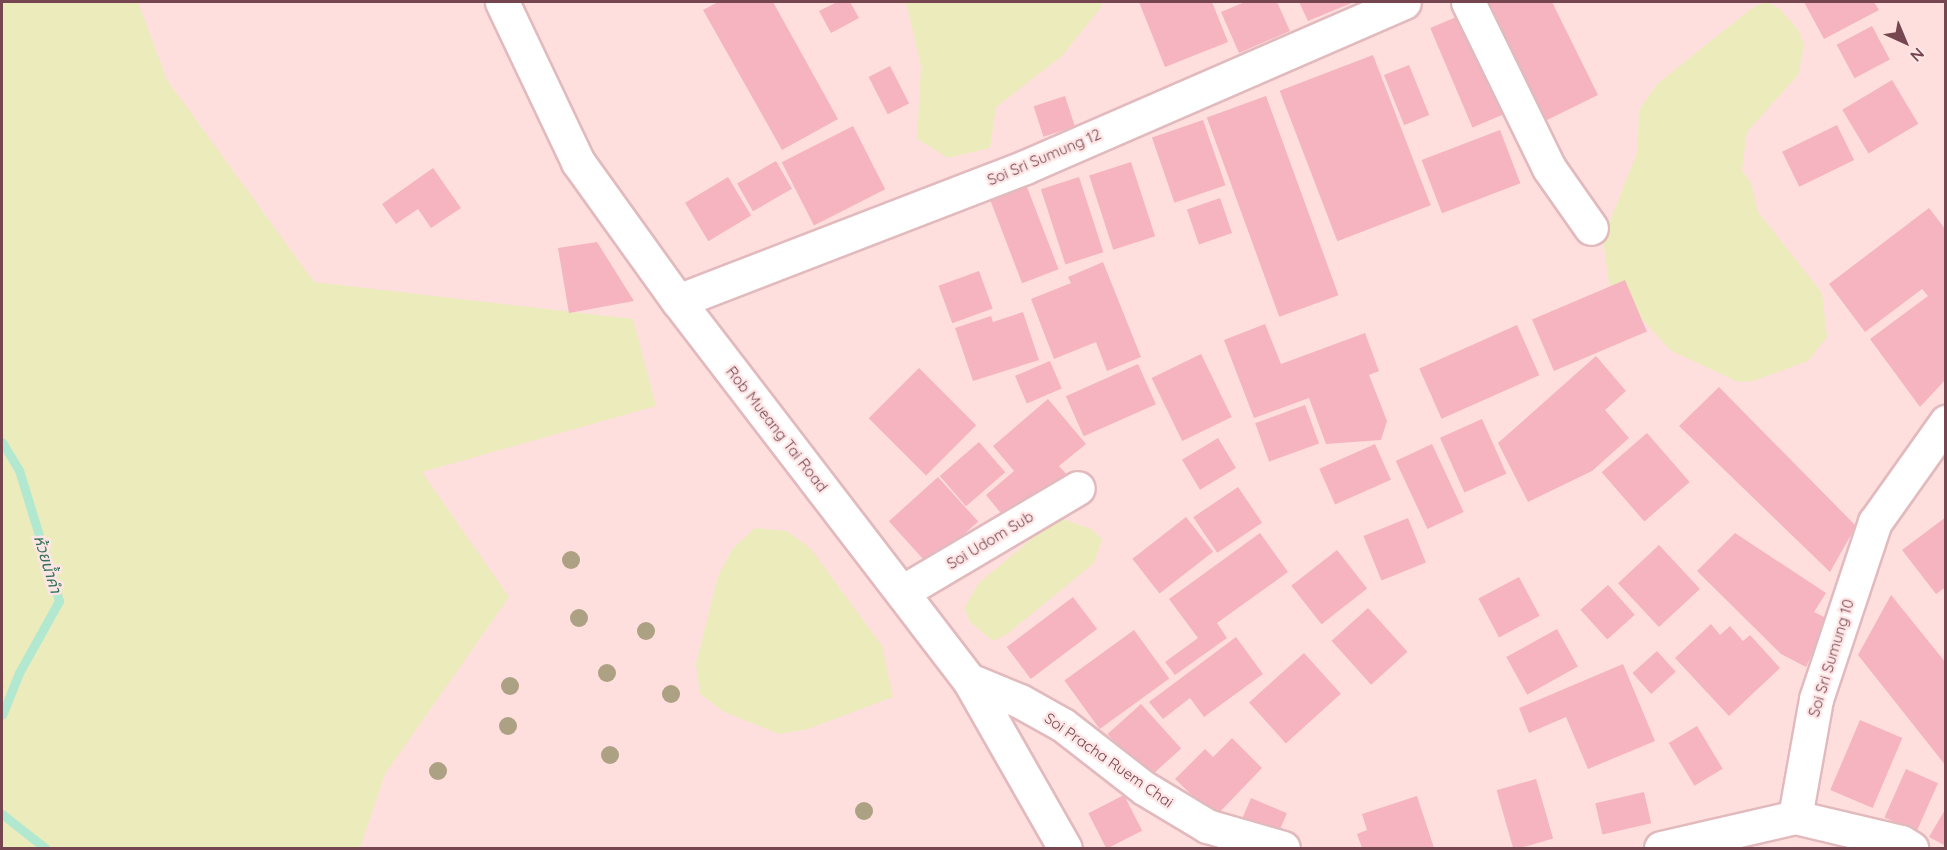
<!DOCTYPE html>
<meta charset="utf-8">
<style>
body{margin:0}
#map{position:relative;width:1947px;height:850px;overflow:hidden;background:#fedfde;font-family:Quicksand,"Noto Sans Thai",sans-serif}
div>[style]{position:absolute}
.green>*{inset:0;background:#ebebbc}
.stream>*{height:9px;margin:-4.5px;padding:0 4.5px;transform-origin:4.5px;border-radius:4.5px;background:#b2e8d0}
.building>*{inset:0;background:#f5b4c0;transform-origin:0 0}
.roads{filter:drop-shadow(2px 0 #e2babe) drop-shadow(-2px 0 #e2babe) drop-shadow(0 2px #e2babe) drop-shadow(0 -2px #e2babe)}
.minor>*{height:33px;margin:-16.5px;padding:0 16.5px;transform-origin:16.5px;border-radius:16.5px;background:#fff}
.trees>*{width:18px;height:18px;margin:-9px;border-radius:50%;background:#aca182}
span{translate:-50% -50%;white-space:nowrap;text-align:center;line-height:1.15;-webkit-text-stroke:5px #ffe6e6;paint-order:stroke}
.street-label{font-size:15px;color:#754550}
.water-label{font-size:16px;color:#35745a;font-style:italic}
.frame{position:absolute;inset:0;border:3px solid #754550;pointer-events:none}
.north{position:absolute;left:1875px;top:12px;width:60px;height:60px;-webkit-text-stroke:4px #ffe6e6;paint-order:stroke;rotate:136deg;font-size:16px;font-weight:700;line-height:24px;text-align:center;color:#754550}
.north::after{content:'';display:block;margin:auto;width:21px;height:27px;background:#754550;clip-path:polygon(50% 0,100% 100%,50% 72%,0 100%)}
</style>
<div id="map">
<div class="green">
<i style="clip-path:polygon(2px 2px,138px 2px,167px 80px,314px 282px,633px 319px,656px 406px,422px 472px,509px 597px,385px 774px,360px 848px,2px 848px)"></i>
<i style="clip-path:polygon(906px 2px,1100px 2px,1102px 6px,1062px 56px,996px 107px,990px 148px,948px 158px,917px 139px,921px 66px)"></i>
<i style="clip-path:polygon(1766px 2px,1780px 9px,1799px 31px,1804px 46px,1798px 75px,1747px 132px,1742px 170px,1751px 183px,1758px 212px,1822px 293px,1827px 337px,1808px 361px,1753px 381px,1738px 382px,1670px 350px,1609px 283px,1603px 239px,1637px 153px,1639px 110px,1657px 84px,1752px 8px)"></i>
<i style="clip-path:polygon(1063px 519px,1091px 529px,1102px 539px,1094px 563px,1007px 634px,993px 641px,970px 622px,964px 608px,979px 583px,1048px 525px)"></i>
<i style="clip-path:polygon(755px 528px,787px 531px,811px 549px,882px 646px,893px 697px,808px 729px,779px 734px,724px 712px,700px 694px,696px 664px,718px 576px,733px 548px)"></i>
</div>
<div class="stream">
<i style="left:2px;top:442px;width:33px;rotate:59deg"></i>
<i style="left:19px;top:470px;width:137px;rotate:73deg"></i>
<i style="left:59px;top:601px;width:82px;rotate:119.1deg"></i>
<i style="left:19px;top:673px;width:45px;rotate:112deg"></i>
<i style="left:2px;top:814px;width:55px;rotate:38.3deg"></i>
</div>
<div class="building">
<i style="clip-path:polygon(718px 2px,773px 2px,838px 119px,782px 150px,703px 10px)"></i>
<i style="clip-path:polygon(837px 2px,850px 2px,859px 18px,831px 33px,819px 11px)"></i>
<i style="clip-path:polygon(1139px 2px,1212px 2px,1228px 42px,1165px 67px)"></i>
<i style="clip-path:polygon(1245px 2px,1277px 2px,1290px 31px,1239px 53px,1221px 12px)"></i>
<i style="clip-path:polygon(1299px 2px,1354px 2px,1308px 21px)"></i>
<i style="clip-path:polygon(1487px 2px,1552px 2px,1598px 95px,1545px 121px)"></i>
<i style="clip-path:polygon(1804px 2px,1874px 2px,1879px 10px,1824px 39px)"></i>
<i style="left:1468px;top:12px;width:108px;height:41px;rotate:67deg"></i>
<i style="left:1872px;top:26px;width:38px;height:40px;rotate:62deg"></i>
<i style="left:1373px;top:55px;width:161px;height:100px;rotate:69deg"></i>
<i style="left:1409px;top:65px;width:54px;height:27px;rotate:68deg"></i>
<i style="left:890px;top:66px;width:42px;height:24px;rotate:63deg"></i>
<i style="left:1892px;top:80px;width:51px;height:58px;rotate:59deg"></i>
<i style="left:1065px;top:96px;width:32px;height:33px;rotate:72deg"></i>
<i style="left:1266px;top:96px;width:212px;height:63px;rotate:70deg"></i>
<i style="left:1203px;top:120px;width:69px;height:54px;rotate:71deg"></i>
<i style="left:1837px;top:125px;width:39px;height:61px;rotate:64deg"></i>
<i style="left:853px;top:126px;width:71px;height:80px;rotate:63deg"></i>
<i style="left:1500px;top:130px;width:57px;height:84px;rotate:69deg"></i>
<i style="left:776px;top:161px;width:32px;height:45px;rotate:60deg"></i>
<i style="left:1131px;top:162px;width:78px;height:44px;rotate:72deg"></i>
<i style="clip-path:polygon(433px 168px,461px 208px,431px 228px,418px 209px,396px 224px,382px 204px)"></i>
<i style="left:728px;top:177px;width:45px;height:50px;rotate:59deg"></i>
<i style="left:1079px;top:177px;width:79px;height:40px;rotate:72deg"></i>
<i style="left:1027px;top:187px;width:88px;height:39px;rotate:69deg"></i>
<i style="left:1220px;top:198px;width:37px;height:35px;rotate:71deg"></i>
<i style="clip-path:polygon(1929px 208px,1946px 230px,1946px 379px,1920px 407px,1870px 339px,1928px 296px,1922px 289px,1865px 332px,1829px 284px)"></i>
<i style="clip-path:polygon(597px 242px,634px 301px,569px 313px,558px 248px)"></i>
<i style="clip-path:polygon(1103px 262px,1141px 357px,1107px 371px,1096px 342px,1054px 359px,1031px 299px,1071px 283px,1068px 277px)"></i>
<i style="left:979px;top:271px;width:40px;height:43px;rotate:70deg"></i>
<i style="left:1625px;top:280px;width:56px;height:101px;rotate:67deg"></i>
<i style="clip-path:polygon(1023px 312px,1039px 360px,973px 381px,955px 328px,991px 316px,993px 322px)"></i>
<i style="clip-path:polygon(1265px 324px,1281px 364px,1365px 333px,1379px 371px,1369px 375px,1387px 421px,1381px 440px,1326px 444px,1309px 398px,1254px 418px,1224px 340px)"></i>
<i style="left:1517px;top:325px;width:55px;height:107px;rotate:66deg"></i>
<i style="left:1201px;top:354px;width:70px;height:55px;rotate:64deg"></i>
<i style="clip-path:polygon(1596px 356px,1626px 391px,1605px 410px,1629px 438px,1592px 471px,1528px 502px,1498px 443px)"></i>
<i style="left:1050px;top:361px;width:30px;height:38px;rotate:67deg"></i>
<i style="left:1138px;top:364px;width:44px;height:79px;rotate:66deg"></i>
<i style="left:919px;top:368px;width:81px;height:71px;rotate:45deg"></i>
<i style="clip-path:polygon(1719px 387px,1856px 526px,1830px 572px,1679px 426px)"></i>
<i style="clip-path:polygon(1048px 399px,1086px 444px,1059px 466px,1067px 475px,1009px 523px,986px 495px,1014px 471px,993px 446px)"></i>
<i style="left:1305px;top:405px;width:41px;height:53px;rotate:70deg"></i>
<i style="left:1482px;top:419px;width:60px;height:46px;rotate:66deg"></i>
<i style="left:1647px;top:433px;width:65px;height:60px;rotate:49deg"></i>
<i style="left:1218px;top:438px;width:35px;height:42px;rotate:59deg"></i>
<i style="left:979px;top:442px;width:40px;height:52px;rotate:49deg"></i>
<i style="left:1375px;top:444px;width:39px;height:61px;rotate:66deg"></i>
<i style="left:1432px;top:444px;width:75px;height:40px;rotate:65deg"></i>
<i style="left:938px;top:477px;width:60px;height:66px;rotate:48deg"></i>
<i style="left:1238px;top:487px;width:43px;height:54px;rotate:56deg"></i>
<i style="left:1186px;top:517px;width:44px;height:68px;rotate:52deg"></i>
<i style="clip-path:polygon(1946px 517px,1946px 587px,1936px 594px,1902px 550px)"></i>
<i style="left:1408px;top:518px;width:48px;height:48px;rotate:68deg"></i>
<i style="clip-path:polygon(1260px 533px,1288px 572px,1217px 623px,1227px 638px,1175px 675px,1165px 662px,1198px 638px,1169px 599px)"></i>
<i style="clip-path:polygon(1735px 533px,1826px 593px,1814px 612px,1828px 619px,1806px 667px,1781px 654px,1697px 571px)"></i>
<i style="left:1659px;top:545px;width:60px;height:56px;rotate:47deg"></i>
<i style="left:1337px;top:550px;width:49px;height:58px;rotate:52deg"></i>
<i style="left:1519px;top:577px;width:44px;height:46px;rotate:62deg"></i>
<i style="left:1608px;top:585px;width:40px;height:37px;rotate:48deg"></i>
<i style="clip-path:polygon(1891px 595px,1946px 663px,1946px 766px,1858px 655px)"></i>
<i style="left:1073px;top:597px;width:40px;height:83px;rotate:53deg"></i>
<i style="left:1368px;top:608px;width:59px;height:49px;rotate:48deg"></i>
<i style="clip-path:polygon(1711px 624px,1720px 635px,1730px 626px,1743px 641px,1750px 635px,1780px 668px,1729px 716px,1675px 658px)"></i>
<i style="left:1557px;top:629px;width:43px;height:58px;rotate:61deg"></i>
<i style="left:1134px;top:630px;width:60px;height:86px;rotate:54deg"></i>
<i style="clip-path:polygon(1236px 637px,1263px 674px,1204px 717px,1190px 698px,1163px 719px,1149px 702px)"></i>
<i style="left:1657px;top:651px;width:28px;height:33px;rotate:48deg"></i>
<i style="left:1304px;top:653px;width:55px;height:74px;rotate:48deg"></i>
<i style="clip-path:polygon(1623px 664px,1655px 741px,1588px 769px,1566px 717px,1529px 733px,1519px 708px)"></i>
<i style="left:1141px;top:704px;width:60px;height:45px;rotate:48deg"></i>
<i style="left:1860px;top:720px;width:46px;height:76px;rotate:23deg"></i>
<i style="left:1697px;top:726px;width:50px;height:33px;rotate:59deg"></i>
<i style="clip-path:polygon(1232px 738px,1262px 768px,1215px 817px,1175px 779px,1205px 749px,1213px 757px)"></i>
<i style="left:1906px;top:769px;width:35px;height:53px;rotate:24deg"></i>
<i style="left:1536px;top:779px;width:62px;height:41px;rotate:74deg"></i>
<i style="left:1644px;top:792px;width:32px;height:50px;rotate:77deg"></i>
<i style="left:1124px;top:795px;width:40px;height:40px;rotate:63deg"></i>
<i style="clip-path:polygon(1417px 796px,1434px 848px,1362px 848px,1357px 834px,1367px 830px,1362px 814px)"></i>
<i style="left:1251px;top:798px;width:39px;height:24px;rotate:23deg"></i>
<i style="clip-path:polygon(1946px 808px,1946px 846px,1929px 837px)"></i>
</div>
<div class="roads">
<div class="minor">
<i style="left:502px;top:2px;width:177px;rotate:64.6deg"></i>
<i style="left:578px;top:162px;width:171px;rotate:54.3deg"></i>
<i style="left:678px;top:301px;width:478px;rotate:52.5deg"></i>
<i style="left:969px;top:680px;width:193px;rotate:60.3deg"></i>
<i style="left:1468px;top:2px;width:185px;rotate:64deg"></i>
<i style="left:1549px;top:168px;width:73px;rotate:55deg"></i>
<i style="left:678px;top:301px;width:372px;rotate:-21.1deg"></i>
<i style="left:1025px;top:167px;width:413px;rotate:-23.5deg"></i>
<i style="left:902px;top:592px;width:204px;rotate:-30.6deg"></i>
<i style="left:969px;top:680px;width:55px;rotate:22.4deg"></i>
<i style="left:1020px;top:701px;width:49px;rotate:29.2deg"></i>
<i style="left:1063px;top:725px;width:103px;rotate:37.9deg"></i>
<i style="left:1144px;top:788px;width:74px;rotate:31.1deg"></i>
<i style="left:1207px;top:826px;width:79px;rotate:16.1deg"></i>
<i style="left:1795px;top:817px;width:109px;rotate:13.3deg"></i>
<i style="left:1901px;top:842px;width:12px;rotate:31deg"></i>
<i style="left:1661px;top:848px;width:138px;rotate:-13deg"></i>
<i style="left:1795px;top:817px;width:120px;rotate:-79.9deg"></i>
<i style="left:1816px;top:699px;width:187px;rotate:-71.6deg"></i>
<i style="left:1875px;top:522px;width:123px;rotate:-54.6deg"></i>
</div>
</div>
<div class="trees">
<i style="left:571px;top:560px"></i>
<i style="left:579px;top:618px"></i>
<i style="left:646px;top:631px"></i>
<i style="left:607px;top:673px"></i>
<i style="left:510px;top:686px"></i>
<i style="left:671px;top:694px"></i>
<i style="left:508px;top:726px"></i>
<i style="left:610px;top:755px"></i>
<i style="left:438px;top:771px"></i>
<i style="left:864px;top:811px"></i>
</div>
<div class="street-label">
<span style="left:1044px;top:157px;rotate:-23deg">Soi Sri Sumung 12</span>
<span style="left:777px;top:429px;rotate:52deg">Rob Mueang Tai Road</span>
<span style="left:990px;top:540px;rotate:-31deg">Soi Udom Sub</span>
<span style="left:1831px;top:658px;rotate:-73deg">Soi Sri Sumung 10</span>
<span style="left:1109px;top:760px;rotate:35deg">Soi Pracha Ruem Chai</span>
</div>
<div class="water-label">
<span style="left:48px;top:564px;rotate:73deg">ห้วยน้ำคำ</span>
</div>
<div class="frame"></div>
<div class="north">N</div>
</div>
